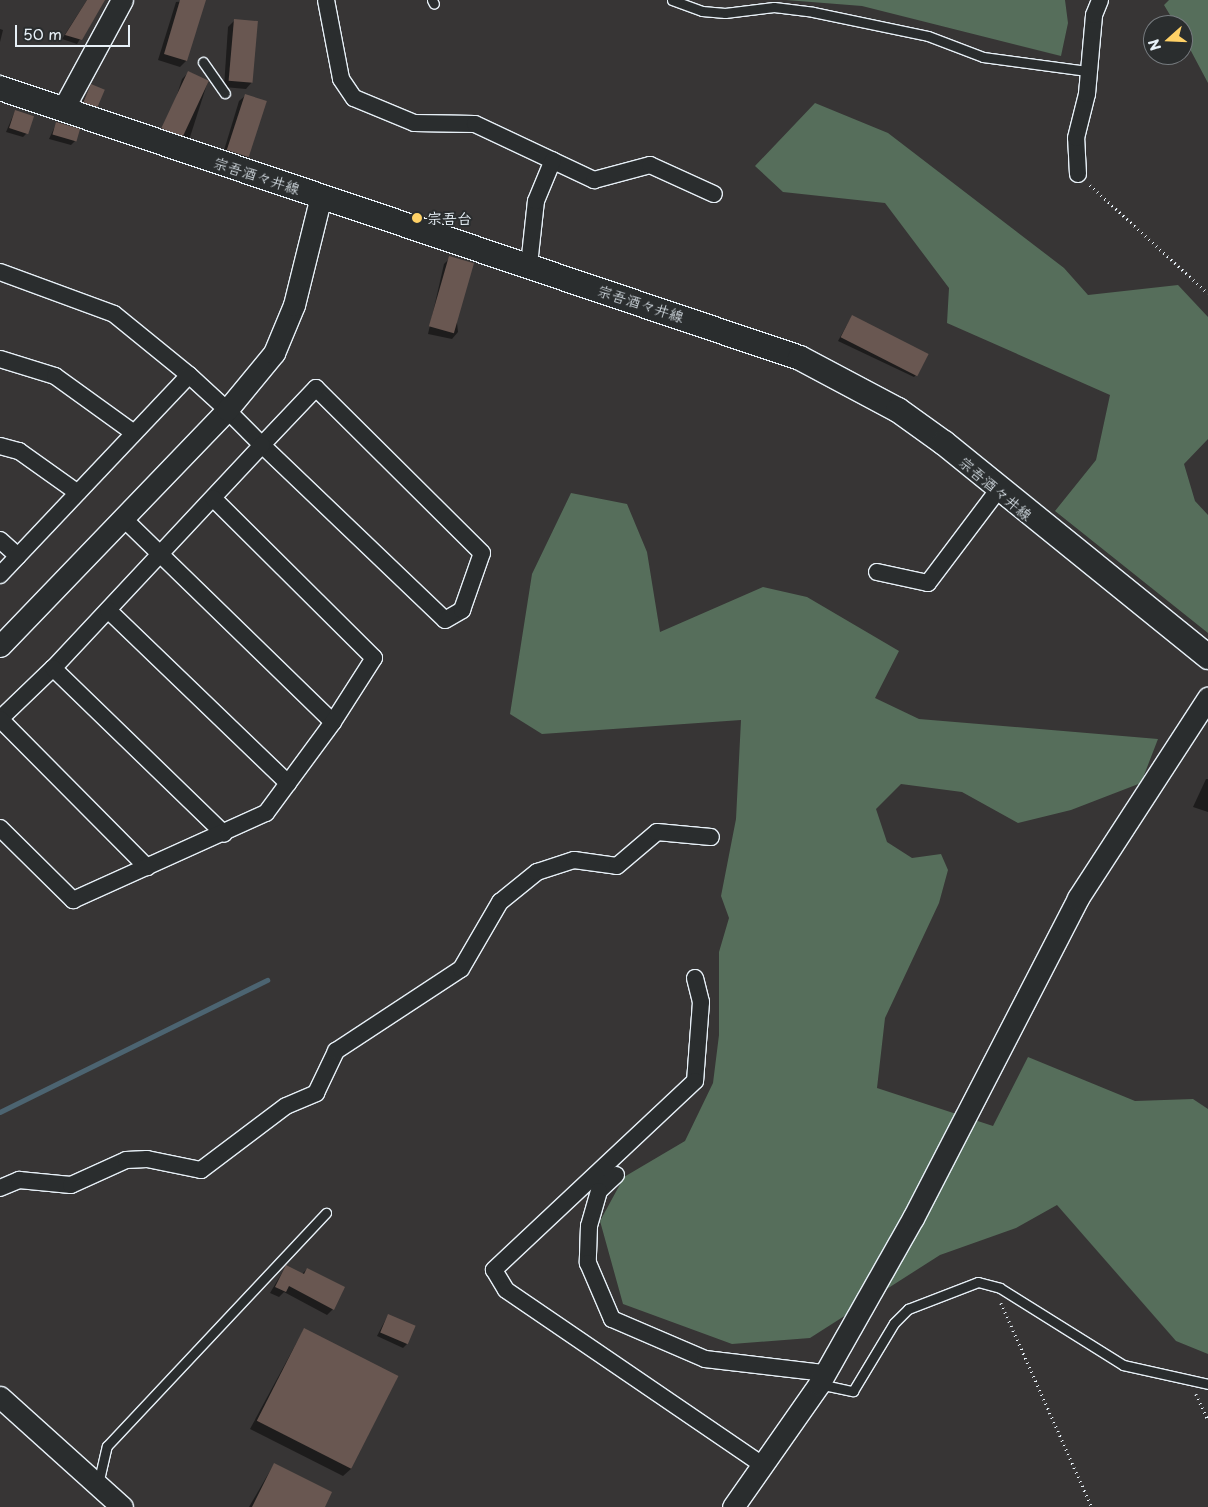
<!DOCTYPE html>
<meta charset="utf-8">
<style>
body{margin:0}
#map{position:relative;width:1208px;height:1507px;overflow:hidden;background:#373535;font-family:"Playpen Sans","Klee One",sans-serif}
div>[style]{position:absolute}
.green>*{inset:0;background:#566e5b}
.shadow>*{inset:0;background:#0007}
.stream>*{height:4.5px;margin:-2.25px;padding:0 2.25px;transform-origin:2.25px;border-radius:2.25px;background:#4c6471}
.building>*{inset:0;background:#695751;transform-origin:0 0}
.path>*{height:2.5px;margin-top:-1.25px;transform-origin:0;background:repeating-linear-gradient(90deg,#e8f1f8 0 1px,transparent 0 5px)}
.roads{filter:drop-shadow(1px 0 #e8f1f8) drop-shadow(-1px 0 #e8f1f8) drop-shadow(0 1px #e8f1f8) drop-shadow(0 -1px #e8f1f8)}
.service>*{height:9px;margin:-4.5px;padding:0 4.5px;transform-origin:4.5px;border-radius:4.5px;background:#2a2d2e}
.minor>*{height:16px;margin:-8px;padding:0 8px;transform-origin:8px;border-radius:8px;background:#2a2d2e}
.tertiary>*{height:21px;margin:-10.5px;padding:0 10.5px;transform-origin:10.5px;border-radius:10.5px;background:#2a2d2e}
.secondary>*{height:24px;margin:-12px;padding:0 12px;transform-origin:12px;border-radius:12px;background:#2a2d2e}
.dots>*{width:14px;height:14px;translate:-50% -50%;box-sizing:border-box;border:2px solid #2a2d2e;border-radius:50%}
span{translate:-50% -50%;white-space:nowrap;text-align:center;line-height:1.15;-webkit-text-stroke:4px #2a2d2e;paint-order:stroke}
.street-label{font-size:15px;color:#e8f1f8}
.poi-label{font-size:15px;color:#e8f1f8;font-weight:700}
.left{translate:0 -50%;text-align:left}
.north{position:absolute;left:1143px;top:15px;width:50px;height:50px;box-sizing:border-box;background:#2a2d2e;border:1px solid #767b7f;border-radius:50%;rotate:250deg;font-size:14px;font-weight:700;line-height:20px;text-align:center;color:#e8f1f8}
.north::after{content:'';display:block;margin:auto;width:18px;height:22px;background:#ffd166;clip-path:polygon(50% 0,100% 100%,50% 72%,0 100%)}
.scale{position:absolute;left:15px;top:25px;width:115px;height:22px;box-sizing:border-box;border:2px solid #e8f1f8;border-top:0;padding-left:6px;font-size:15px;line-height:18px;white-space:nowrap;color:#e8f1f8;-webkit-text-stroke:4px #2a2d2e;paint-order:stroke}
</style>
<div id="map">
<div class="green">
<i style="clip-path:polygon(786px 0,1065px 0,1068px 23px,1061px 56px,862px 6px)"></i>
<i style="clip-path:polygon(1169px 0,1208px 0,1208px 83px,1183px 36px,1183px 25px,1176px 25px,1164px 5px)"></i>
<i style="clip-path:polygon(815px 103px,888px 133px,1064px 268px,1088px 295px,1178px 285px,1208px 317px,1208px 439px,1184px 464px,1195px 501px,1208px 515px,1208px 633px,1055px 511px,1096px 460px,1110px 395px,947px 323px,949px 288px,885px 203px,783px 192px,755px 166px)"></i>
<i style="clip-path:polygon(571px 493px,627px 504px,647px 552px,660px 632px,763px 587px,807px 597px,899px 651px,875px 698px,919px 719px,1158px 739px,1141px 783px,1071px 810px,1018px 823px,962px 792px,901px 784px,876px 809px,887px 842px,912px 858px,941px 854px,948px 870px,939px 903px,885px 1018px,877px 1088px,993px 1126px,1028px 1057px,1135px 1101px,1193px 1099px,1208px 1109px,1208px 1354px,1176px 1341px,1057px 1205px,1016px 1228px,940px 1255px,810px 1338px,732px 1344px,623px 1304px,600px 1221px,624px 1177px,685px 1141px,713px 1083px,719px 1035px,719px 952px,729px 918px,721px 896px,736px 819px,741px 720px,542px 734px,510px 714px,532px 574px)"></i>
</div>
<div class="shadow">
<i style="clip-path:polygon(87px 0,104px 0,77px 44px,62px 39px)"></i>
<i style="clip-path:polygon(197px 0,186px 61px,180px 67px,158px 60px,176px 2px)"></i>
<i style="clip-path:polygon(235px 20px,252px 82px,246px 89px,224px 87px,228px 27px)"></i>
<i style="clip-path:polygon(0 29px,3px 30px,0 42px)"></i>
<i style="clip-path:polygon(189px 72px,208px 81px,190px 137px,184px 143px,164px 137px,182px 79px)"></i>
<i style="clip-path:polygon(91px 86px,97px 106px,93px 110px,80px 106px)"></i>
<i style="clip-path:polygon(246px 95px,249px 157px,242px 163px,222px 157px,239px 101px)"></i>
<i style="clip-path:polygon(15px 111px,27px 133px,23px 137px,6px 132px)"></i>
<i style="clip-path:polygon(56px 124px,75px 141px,71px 145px,49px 139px)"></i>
<i style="clip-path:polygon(450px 258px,458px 332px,452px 339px,428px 334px,444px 264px)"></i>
<i style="clip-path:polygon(852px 316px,918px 373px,914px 377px,838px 341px)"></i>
<i style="clip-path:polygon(1206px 779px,1208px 779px,1208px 812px,1193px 807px)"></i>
<i style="clip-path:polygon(286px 1266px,302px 1274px,307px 1269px,333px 1309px,327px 1315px,284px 1292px,279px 1297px,270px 1293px)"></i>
<i style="clip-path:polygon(388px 1315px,407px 1344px,403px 1348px,377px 1336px)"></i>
<i style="clip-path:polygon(304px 1329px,352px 1468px,343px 1476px,250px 1429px)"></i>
<i style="clip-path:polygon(274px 1464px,324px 1507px,249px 1507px)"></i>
</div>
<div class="stream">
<i style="left:0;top:1112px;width:298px;rotate:-26.3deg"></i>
</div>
<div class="building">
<i style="clip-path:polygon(87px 0,105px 0,82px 40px,65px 35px)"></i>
<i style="clip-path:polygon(180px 0,206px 0,187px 61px,164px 54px)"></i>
<i style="left:234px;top:19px;width:24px;height:62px;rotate:5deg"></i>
<i style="left:188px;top:71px;width:23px;height:63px;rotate:25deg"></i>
<i style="left:91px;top:84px;width:15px;height:20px;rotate:23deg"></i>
<i style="left:245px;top:94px;width:23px;height:59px;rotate:18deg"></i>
<i style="left:15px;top:110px;width:20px;height:19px;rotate:18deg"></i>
<i style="left:56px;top:122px;width:25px;height:13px;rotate:16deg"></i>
<i style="left:449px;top:256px;width:26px;height:73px;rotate:16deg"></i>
<i style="left:852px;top:315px;width:86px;height:25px;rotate:27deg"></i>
<i style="clip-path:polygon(286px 1265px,304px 1274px,307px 1268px,345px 1287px,334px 1310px,289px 1286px,286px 1292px,275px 1287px)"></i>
<i style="left:388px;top:1314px;width:30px;height:20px;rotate:23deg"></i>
<i style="left:304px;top:1328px;width:106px;height:104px;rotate:27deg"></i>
<i style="clip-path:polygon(274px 1463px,332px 1492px,325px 1507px,252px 1507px)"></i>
</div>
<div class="path">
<i style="left:1090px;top:185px;width:160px;rotate:42.5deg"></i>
<i style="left:1001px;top:1303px;width:223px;rotate:66deg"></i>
<i style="left:1196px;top:1394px;width:29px;rotate:65deg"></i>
</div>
<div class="roads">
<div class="service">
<i style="left:432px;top:0;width:4px;rotate:63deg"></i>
<i style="left:672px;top:0;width:32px;rotate:20deg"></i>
<i style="left:702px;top:11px;width:23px;rotate:5deg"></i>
<i style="left:725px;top:13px;width:49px;rotate:-7deg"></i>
<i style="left:774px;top:7px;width:39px;rotate:7deg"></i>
<i style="left:813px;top:12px;width:117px;rotate:11.8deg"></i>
<i style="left:928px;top:36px;width:59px;rotate:20.9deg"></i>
<i style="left:983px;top:57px;width:105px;rotate:7.7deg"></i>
<i style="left:203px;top:62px;width:38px;rotate:55deg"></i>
<i style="left:819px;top:1384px;width:35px;rotate:12deg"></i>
<i style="left:853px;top:1391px;width:79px;rotate:-58.9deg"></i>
<i style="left:894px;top:1323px;width:20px;rotate:-45deg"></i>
<i style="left:908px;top:1309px;width:75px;rotate:-21.1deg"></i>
<i style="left:978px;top:1282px;width:23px;rotate:15deg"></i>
<i style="left:1000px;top:1288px;width:145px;rotate:32deg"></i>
<i style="left:1123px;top:1365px;width:87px;rotate:12.6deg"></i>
<i style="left:98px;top:1484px;width:39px;rotate:-77deg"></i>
<i style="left:107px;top:1446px;width:320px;rotate:-46.8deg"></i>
</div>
<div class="minor">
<i style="left:326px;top:0;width:80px;rotate:79.2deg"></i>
<i style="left:341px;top:79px;width:23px;rotate:56deg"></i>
<i style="left:354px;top:98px;width:65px;rotate:22.6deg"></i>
<i style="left:414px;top:123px;width:61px;rotate:0.9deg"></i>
<i style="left:475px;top:124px;width:132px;rotate:25.2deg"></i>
<i style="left:594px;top:180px;width:58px;rotate:-15deg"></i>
<i style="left:650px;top:165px;width:70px;rotate:24.4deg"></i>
<i style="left:1078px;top:174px;width:36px;rotate:-93deg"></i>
<i style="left:1076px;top:138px;width:45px;rotate:-76deg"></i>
<i style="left:1087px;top:94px;width:79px;rotate:-84.9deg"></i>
<i style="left:1094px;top:15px;width:16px;rotate:-68deg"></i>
<i style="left:529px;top:265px;width:64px;rotate:-83.8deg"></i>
<i style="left:536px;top:201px;width:44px;rotate:-67.5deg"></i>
<i style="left:0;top:272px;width:121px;rotate:20.2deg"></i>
<i style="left:114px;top:314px;width:97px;rotate:39.1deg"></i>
<i style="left:189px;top:375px;width:52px;rotate:42.6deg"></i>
<i style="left:227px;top:410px;width:49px;rotate:45deg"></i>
<i style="left:262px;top:445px;width:253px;rotate:43.7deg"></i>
<i style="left:445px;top:620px;width:20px;rotate:-30deg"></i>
<i style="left:462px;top:610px;width:60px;rotate:-70.7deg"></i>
<i style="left:482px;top:553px;width:234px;rotate:-135.2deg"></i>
<i style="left:316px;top:388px;width:79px;rotate:133.5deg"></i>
<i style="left:262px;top:445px;width:306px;rotate:133.1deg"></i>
<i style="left:53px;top:668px;width:74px;rotate:136.1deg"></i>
<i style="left:0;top:359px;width:58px;rotate:17.2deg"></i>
<i style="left:55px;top:376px;width:97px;rotate:35.8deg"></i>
<i style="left:0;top:446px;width:20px;rotate:15deg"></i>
<i style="left:19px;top:451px;width:72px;rotate:35.4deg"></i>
<i style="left:123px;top:518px;width:293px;rotate:44.2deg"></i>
<i style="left:0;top:540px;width:24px;rotate:42deg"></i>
<i style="left:877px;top:572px;width:52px;rotate:12.2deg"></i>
<i style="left:928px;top:583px;width:116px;rotate:-53deg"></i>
<i style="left:0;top:575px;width:275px;rotate:-46.6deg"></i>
<i style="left:108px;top:610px;width:250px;rotate:43.9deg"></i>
<i style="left:53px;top:668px;width:238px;rotate:44.1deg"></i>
<i style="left:0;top:719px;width:209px;rotate:45.2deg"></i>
<i style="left:0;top:828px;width:103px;rotate:44.6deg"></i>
<i style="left:73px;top:900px;width:212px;rotate:-24.3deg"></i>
<i style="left:266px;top:813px;width:113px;rotate:-53.6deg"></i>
<i style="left:333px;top:722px;width:76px;rotate:-57.4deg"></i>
<i style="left:374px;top:658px;width:227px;rotate:-135.2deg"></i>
<i style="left:695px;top:978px;width:25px;rotate:76deg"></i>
<i style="left:701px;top:1002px;width:79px;rotate:94.3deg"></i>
<i style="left:695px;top:1081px;width:276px;rotate:136.8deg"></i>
<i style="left:494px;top:1270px;width:23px;rotate:59deg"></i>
<i style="left:506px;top:1290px;width:311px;rotate:34.3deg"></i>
<i style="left:616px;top:1175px;width:23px;rotate:137deg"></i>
<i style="left:599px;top:1191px;width:36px;rotate:106deg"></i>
<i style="left:589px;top:1226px;width:37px;rotate:92deg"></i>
<i style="left:588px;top:1263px;width:61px;rotate:66.8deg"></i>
<i style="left:612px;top:1319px;width:101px;rotate:23.3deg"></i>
<i style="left:705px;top:1359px;width:121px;rotate:6.7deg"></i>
<i style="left:0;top:1188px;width:21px;rotate:-23deg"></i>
<i style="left:19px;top:1180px;width:52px;rotate:5.5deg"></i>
<i style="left:71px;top:1185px;width:60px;rotate:-24.4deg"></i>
<i style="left:126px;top:1160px;width:21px;rotate:-3deg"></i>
<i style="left:147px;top:1159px;width:55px;rotate:11.5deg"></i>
<i style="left:201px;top:1170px;width:106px;rotate:-37deg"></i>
<i style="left:286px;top:1106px;width:33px;rotate:-23deg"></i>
<i style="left:316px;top:1093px;width:47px;rotate:-64.5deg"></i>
<i style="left:336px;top:1051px;width:149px;rotate:-33.3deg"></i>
<i style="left:461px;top:969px;width:78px;rotate:-59.8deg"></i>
<i style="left:500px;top:902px;width:48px;rotate:-39deg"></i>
<i style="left:537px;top:872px;width:39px;rotate:-18deg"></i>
<i style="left:574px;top:860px;width:43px;rotate:7.9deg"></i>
<i style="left:617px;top:866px;width:52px;rotate:-40.4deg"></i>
<i style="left:657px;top:832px;width:54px;rotate:5.3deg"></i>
</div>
<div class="tertiary">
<i style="left:63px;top:109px;width:124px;rotate:-61.6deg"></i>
<i style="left:0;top:646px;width:327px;rotate:-46.1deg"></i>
<i style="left:227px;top:410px;width:74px;rotate:-50.5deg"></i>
<i style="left:274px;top:353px;width:52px;rotate:-67.4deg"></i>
<i style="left:294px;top:305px;width:112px;rotate:-76.1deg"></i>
<i style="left:0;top:1397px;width:164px;rotate:42deg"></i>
<i style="left:733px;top:1507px;width:150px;rotate:-55deg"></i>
<i style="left:819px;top:1384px;width:191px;rotate:-60.5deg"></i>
<i style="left:913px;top:1218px;width:360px;rotate:-62.7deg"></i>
<i style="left:1078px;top:898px;width:239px;rotate:-57deg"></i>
</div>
<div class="secondary">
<i style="left:0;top:88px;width:844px;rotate:18.65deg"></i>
<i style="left:800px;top:358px;width:111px;rotate:28deg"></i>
<i style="left:898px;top:410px;width:57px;rotate:35.7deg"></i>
<i style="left:944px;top:443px;width:340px;rotate:39deg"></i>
</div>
</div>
<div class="dots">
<i style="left:417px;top:218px;background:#ffd166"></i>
</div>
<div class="street-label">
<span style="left:257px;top:175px;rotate:18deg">宗吾酒々井線</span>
<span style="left:641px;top:303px;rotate:18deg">宗吾酒々井線</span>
<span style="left:996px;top:488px;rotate:40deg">宗吾酒々井線</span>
</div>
<div class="poi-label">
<span class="left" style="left:427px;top:218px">宗吾台</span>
</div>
<div class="north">N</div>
<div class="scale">50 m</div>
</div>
